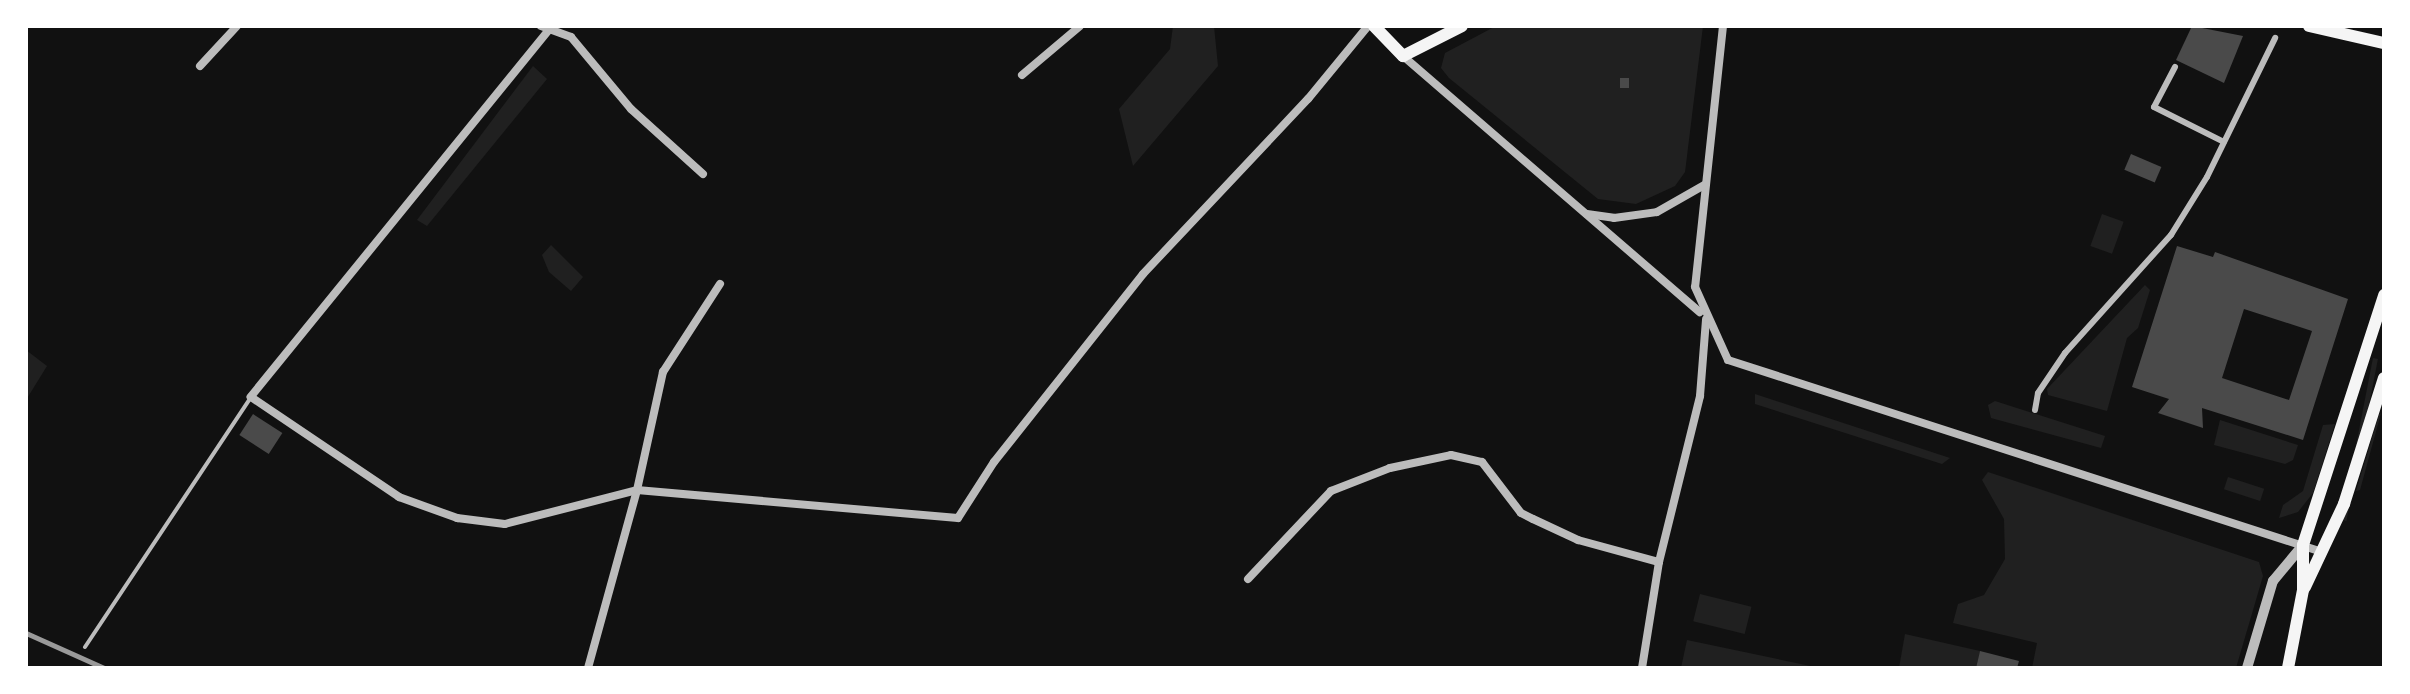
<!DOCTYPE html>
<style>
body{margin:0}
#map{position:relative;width:2410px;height:694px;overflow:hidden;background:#111;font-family:Mulish,sans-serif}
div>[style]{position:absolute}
.green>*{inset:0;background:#202020;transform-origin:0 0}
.building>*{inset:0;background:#4a4a4a;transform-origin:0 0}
.service>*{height:4px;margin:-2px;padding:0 2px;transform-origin:2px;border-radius:2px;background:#bcbcbc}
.pedestrian>*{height:6px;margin:-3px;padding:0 3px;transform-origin:3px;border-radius:3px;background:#bcbcbc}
.minor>*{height:8px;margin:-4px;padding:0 4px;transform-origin:4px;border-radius:4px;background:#bcbcbc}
.tertiary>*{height:10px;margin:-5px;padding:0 5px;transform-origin:5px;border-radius:5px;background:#bcbcbc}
.primary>*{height:12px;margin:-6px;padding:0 6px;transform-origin:6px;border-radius:6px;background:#f5f5f5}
.rail>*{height:5px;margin:-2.5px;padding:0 2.5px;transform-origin:2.5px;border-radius:2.5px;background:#9a9a9a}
span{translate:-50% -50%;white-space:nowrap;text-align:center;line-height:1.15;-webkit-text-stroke:6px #fff;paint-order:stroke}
.frame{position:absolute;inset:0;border:28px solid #fff;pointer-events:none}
</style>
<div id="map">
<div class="green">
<i style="clip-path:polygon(1173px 26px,1214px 26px,1218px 66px,1133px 166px,1119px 109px,1170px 49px)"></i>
<i style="clip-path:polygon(1496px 26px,1703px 26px,1685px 172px,1675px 186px,1636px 204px,1598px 199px,1449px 78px,1441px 68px,1445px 53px)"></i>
<i style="clip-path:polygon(533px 66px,547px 79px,427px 226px,417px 220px)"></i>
<i style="left:2102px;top:214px;width:23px;height:34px;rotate:20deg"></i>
<i style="clip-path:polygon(551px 245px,583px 277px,571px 291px,549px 272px,542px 255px)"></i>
<i style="clip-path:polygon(2145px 285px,2150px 290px,2138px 328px,2127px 338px,2107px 411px,2048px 395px,2047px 389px)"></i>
<i style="clip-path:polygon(26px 350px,47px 366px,26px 400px)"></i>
<i style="left:2373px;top:358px;width:5px;height:165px;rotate:11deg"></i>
<i style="clip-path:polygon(1755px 394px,1950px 458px,1942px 464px,1755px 404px)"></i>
<i style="clip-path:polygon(1995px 401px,2105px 436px,2101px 448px,1991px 418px,1988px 405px)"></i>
<i style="clip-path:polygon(2381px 413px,2360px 490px,2356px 491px,2379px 415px)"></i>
<i style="clip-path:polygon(2220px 420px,2298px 445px,2293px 460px,2285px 464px,2214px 445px)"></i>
<i style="clip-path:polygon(2335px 424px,2313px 493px,2298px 512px,2279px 518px,2283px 505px,2303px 491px,2323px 425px)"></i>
<i style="clip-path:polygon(1988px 472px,2259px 562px,2263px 576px,2236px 668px,2032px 668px,2037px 643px,1953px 623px,1958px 604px,1984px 595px,2005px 559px,2004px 519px,1982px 480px)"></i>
<i style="left:2228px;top:477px;width:38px;height:13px;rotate:18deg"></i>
<i style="left:1700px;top:594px;width:53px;height:28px;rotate:14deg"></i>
<i style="clip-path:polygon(1905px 634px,1980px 651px,1976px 668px,1899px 668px)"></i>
<i style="clip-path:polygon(1687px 640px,1820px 668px,1681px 668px)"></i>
</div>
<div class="building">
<i style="clip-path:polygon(2192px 26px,2243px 36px,2224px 83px,2176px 60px)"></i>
<i style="left:1620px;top:78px;width:9px;height:10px"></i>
<i style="left:2131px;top:154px;width:33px;height:17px;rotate:23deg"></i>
<i style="clip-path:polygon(evenodd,2177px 246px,2213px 257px,2215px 252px,2348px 299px,2303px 440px,2202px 408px,2203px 428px,2158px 413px,2169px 399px,2132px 387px,2177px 246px,2244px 309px,2312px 331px,2289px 400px,2222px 378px,2244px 309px)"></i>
<i style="left:253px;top:414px;width:35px;height:25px;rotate:33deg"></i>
<i style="clip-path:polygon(1980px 651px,2019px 661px,2017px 668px,1976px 668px)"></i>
</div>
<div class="service">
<i style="left:85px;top:647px;width:300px;rotate:-56.4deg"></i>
</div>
<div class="pedestrian">
<i style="left:2175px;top:67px;width:45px;rotate:117.7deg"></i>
<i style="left:2154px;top:107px;width:78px;rotate:26.6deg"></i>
<i style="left:2035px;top:410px;width:17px;rotate:-80deg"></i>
<i style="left:2038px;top:393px;width:48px;rotate:-56deg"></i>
<i style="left:2065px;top:353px;width:159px;rotate:-48.1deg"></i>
<i style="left:2171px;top:235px;width:68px;rotate:-58.2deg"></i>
<i style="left:2207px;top:177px;width:155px;rotate:-63.9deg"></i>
</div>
<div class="minor">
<i style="left:541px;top:26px;width:32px;rotate:20deg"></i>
<i style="left:571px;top:37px;width:94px;rotate:50.2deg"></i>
<i style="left:631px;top:109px;width:97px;rotate:42.1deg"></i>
<i style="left:552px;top:26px;width:478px;rotate:129.1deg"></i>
<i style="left:251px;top:397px;width:179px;rotate:34deg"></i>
<i style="left:399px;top:497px;width:62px;rotate:19.9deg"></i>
<i style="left:457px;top:518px;width:48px;rotate:7.1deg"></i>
<i style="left:505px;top:524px;width:136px;rotate:-14.4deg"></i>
<i style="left:637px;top:490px;width:322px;rotate:5deg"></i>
<i style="left:958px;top:518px;width:67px;rotate:-57.3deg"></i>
<i style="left:994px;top:462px;width:240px;rotate:-51.6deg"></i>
<i style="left:1143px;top:274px;width:241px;rotate:-46.7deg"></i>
<i style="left:1308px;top:99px;width:94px;rotate:-50.6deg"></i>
<i style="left:1723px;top:26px;width:262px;rotate:96.1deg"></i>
<i style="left:1695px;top:287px;width:80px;rotate:65.7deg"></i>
<i style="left:1728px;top:360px;width:624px;rotate:17.91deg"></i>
<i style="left:1403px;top:56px;width:392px;rotate:40.8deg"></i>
<i style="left:200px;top:66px;width:54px;rotate:-47.2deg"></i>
<i style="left:1022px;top:75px;width:76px;rotate:-40.2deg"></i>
<i style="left:1587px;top:214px;width:27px;rotate:8deg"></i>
<i style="left:1614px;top:218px;width:43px;rotate:-7.9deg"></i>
<i style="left:1657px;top:212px;width:56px;rotate:-29.7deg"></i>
<i style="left:1248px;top:579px;width:121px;rotate:-46.7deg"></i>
<i style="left:1331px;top:491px;width:63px;rotate:-21.3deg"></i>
<i style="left:1390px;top:468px;width:62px;rotate:-12deg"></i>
<i style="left:1451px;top:455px;width:32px;rotate:13deg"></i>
<i style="left:1482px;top:462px;width:64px;rotate:52.6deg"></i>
<i style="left:1521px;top:513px;width:13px;rotate:27deg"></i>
<i style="left:1533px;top:519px;width:50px;rotate:25deg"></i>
<i style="left:1578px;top:540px;width:84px;rotate:15.2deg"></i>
<i style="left:588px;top:668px;width:185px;rotate:-74.6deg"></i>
<i style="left:637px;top:490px;width:121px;rotate:-77.6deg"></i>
<i style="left:663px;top:372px;width:105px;rotate:-57.1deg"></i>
<i style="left:1642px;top:668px;width:107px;rotate:-80.9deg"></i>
<i style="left:1659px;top:562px;width:171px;rotate:-76.1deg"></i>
<i style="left:1700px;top:396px;width:77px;rotate:-85.5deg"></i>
</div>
<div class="tertiary">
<i style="left:2247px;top:668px;width:91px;rotate:-73.4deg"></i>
<i style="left:2273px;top:581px;width:47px;rotate:-50.2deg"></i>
</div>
<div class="primary">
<i style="left:1374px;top:26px;width:42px;rotate:46deg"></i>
<i style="left:1403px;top:56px;width:66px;rotate:-27deg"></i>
<i style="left:2309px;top:26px;width:77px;rotate:12.8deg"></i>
<i style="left:2305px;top:587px;width:92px;rotate:-64.8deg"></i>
<i style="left:2344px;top:504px;width:132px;rotate:-72.4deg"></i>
<i style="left:2288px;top:668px;width:79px;rotate:-79.1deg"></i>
<i style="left:2303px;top:590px;width:45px;rotate:-90deg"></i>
<i style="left:2303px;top:545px;width:263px;rotate:-72deg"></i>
</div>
<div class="rail">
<i style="left:26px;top:633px;width:85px;rotate:24.2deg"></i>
</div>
<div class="frame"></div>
</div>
